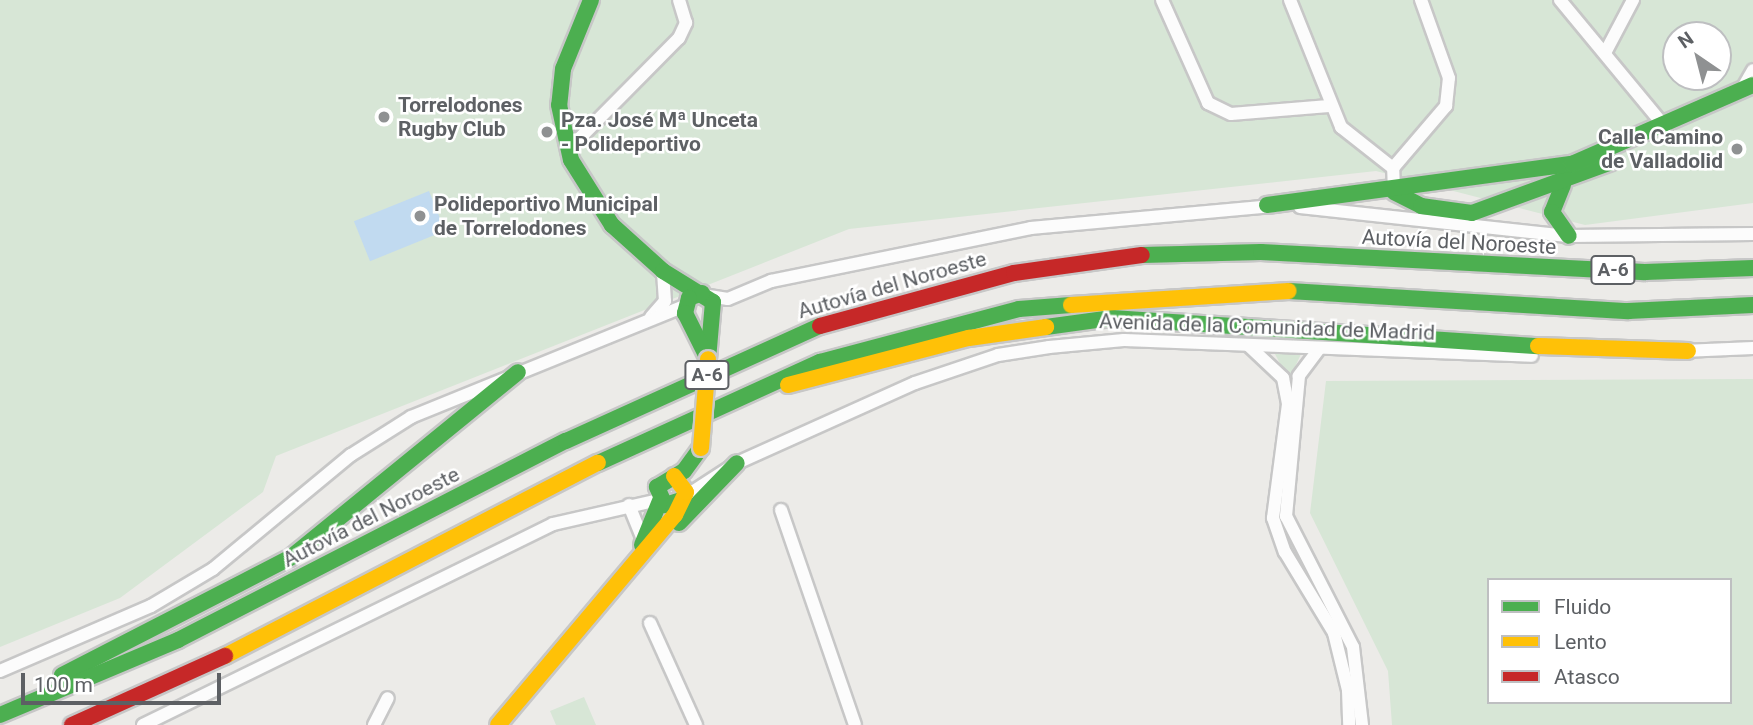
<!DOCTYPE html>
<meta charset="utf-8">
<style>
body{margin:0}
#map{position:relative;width:1753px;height:725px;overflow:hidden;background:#ecebe8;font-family:Roboto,sans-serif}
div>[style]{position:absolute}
.green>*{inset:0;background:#d7e6d6}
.water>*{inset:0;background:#c1daf0;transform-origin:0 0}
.roads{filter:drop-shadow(2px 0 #c7c7c7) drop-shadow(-2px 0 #c7c7c7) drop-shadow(0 2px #c7c7c7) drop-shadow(0 -2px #c7c7c7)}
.street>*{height:12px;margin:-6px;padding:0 6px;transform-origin:6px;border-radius:6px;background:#fcfcfc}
.fast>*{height:16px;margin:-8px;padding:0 8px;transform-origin:8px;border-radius:8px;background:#4caf50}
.slow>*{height:16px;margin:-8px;padding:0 8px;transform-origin:8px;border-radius:8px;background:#ffc107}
.jam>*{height:16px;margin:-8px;padding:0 8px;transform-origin:8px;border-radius:8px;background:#c62828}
.bridges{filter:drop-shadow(2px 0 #c9c9c8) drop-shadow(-2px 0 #c9c9c8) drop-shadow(0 2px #c9c9c8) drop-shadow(0 -2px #c9c9c8)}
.slow-bridge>*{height:16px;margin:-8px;padding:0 8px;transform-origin:8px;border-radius:8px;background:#ffc107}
.dots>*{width:19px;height:19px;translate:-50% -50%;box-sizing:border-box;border:4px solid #fff;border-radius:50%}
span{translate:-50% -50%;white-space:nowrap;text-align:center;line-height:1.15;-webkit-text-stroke:5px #fff;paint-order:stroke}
.shield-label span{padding:2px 5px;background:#fff;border:2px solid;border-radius:5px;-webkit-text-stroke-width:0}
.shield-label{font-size:19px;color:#5d6064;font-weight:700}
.poi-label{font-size:21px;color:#5d6064;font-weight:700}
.left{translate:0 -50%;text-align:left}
.right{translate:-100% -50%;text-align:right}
.street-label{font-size:21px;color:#5d6064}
.legend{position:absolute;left:1487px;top:578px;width:245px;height:126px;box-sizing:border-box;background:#fff;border:2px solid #bebfc1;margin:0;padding:9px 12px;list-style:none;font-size:21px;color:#5d6064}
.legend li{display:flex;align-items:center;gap:14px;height:35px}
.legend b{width:35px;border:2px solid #bebfc1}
.north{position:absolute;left:1662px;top:21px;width:70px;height:70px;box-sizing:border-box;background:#fff;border:2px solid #bebfc1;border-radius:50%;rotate:325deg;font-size:19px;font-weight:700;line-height:28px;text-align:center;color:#5d6064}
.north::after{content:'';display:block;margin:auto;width:24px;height:32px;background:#8f9192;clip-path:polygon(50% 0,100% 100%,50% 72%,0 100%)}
.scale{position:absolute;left:21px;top:673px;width:200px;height:32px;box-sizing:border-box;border:4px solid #5d6064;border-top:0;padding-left:9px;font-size:21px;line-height:24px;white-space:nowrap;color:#5d6064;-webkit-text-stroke:5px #fff;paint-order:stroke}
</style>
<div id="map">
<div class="green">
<i style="clip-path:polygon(evenodd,0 0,1753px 0,1753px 203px,1585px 225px,1376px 171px,849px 229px,276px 456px,263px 492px,120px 598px,0 647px,0 0,1676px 35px,1718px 35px,1718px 77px,1676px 77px,1676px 35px)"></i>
<i style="clip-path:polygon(1275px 354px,1301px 354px,1295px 367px,1285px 531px,1332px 605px,1348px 648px,1357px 725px,1327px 608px,1288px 550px,1277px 518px,1288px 379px)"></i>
<i style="clip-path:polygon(evenodd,1753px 379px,1753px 725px,1392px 725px,1388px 671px,1310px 513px,1326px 381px,1753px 379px,1489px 580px,1730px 580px,1730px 702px,1489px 702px,1489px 580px)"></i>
<i style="clip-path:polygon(584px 697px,596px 725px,556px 725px,550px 711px)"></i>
</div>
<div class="water">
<i style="left:429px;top:191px;width:43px;height:81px;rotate:68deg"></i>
</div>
<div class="roads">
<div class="street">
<i style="left:1162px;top:0;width:113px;rotate:65.9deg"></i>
<i style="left:1208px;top:103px;width:25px;rotate:26deg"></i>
<i style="left:1231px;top:114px;width:98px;rotate:-4.7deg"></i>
<i style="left:1290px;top:0;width:137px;rotate:68.1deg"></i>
<i style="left:1341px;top:127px;width:66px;rotate:38.3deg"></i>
<i style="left:1560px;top:0;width:165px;rotate:50.4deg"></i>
<i style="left:1605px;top:53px;width:60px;rotate:-62.2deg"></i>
<i style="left:1741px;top:91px;width:24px;rotate:-60deg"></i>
<i style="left:569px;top:149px;width:156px;rotate:-45.3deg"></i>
<i style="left:679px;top:38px;width:17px;rotate:-65deg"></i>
<i style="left:686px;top:23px;width:24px;rotate:-107deg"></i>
<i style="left:1394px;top:192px;width:24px;rotate:-92deg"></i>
<i style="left:1393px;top:168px;width:82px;rotate:-49.5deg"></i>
<i style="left:1446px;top:106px;width:28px;rotate:-84deg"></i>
<i style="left:1449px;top:78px;width:83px;rotate:-109.7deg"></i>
<i style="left:1300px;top:207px;width:271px;rotate:6.2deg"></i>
<i style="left:1569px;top:236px;width:184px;rotate:-0.6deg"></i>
<i style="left:709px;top:296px;width:19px;rotate:9deg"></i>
<i style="left:728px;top:299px;width:47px;rotate:-22.7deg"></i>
<i style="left:771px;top:281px;width:265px;rotate:-11.5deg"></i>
<i style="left:1031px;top:228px;width:245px;rotate:-5.2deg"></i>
<i style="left:651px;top:317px;width:21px;rotate:-49deg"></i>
<i style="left:665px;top:301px;width:30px;rotate:-94deg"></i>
<i style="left:1249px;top:346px;width:47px;rotate:43.3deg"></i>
<i style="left:1283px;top:378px;width:26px;rotate:79deg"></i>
<i style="left:1288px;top:404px;width:115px;rotate:97.5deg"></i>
<i style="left:1273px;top:518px;width:36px;rotate:71deg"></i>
<i style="left:1285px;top:552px;width:95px;rotate:58.8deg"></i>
<i style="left:1334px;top:633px;width:59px;rotate:76.2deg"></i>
<i style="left:1348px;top:690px;width:35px;rotate:88deg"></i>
<i style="left:1319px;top:349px;width:34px;rotate:127deg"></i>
<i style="left:1299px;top:376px;width:141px;rotate:95.3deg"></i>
<i style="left:1286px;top:516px;width:147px;rotate:62.9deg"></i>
<i style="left:1353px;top:647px;width:79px;rotate:83.4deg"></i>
<i style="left:1683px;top:351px;width:70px;rotate:-2.5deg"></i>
<i style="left:686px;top:496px;width:61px;rotate:-32.9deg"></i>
<i style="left:737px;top:463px;width:195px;rotate:-24.2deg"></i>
<i style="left:915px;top:383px;width:88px;rotate:-18.6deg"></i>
<i style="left:998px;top:355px;width:52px;rotate:-8.9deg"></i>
<i style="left:1049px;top:347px;width:75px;rotate:-5.3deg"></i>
<i style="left:1124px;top:340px;width:408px;rotate:2.2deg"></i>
<i style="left:629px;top:505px;width:37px;rotate:68deg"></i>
<i style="left:781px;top:510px;width:227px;rotate:71deg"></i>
<i style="left:650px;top:623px;width:112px;rotate:65.7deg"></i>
<i style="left:0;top:671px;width:164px;rotate:-23.3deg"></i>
<i style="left:151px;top:606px;width:72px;rotate:-30.8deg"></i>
<i style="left:213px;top:569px;width:179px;rotate:-39.6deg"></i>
<i style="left:351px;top:455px;width:71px;rotate:-32.3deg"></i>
<i style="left:411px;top:417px;width:296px;rotate:-22.1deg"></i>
<i style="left:143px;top:725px;width:457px;rotate:-26.1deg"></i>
<i style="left:553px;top:524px;width:109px;rotate:-12.8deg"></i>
<i style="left:374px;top:725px;width:30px;rotate:-63deg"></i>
</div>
<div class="fast">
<i style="left:591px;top:0;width:74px;rotate:112.1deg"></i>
<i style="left:563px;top:69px;width:36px;rotate:96deg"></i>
<i style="left:559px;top:105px;width:56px;rotate:77.7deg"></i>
<i style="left:571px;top:160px;width:77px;rotate:57.8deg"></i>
<i style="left:612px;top:225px;width:69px;rotate:42deg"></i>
<i style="left:663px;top:271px;width:59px;rotate:31.8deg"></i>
<i style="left:713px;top:302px;width:57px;rotate:95deg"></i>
<i style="left:1563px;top:185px;width:29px;rotate:112deg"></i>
<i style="left:1552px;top:212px;width:29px;rotate:55deg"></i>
<i style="left:1394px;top:192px;width:30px;rotate:27deg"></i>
<i style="left:1421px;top:206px;width:51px;rotate:7.8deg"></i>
<i style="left:1472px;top:213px;width:148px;rotate:-20.1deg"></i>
<i style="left:1267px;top:205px;width:308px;rotate:-7.7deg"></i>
<i style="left:1572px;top:164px;width:197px;rotate:-23.6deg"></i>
<i style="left:1142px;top:255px;width:119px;rotate:-1.4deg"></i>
<i style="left:1261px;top:252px;width:385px;rotate:3deg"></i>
<i style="left:1645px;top:272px;width:108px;rotate:-2.1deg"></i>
<i style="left:1289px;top:291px;width:340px;rotate:3.4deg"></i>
<i style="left:1628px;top:311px;width:125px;rotate:-2.7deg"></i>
<i style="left:702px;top:293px;width:14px;rotate:159deg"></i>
<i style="left:689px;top:298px;width:16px;rotate:105deg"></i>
<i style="left:685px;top:313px;width:51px;rotate:63.4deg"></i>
<i style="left:1046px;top:327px;width:67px;rotate:-7.8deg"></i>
<i style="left:1112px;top:318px;width:427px;rotate:3.8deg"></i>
<i style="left:598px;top:463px;width:244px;rotate:-24.5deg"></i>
<i style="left:820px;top:362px;width:206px;rotate:-14.9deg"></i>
<i style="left:1019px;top:309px;width:52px;rotate:-4.4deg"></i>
<i style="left:684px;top:499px;width:20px;rotate:162deg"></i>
<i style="left:665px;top:505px;width:20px;rotate:-114deg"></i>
<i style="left:657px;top:487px;width:31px;rotate:-31deg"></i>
<i style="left:684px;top:471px;width:29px;rotate:-54deg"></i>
<i style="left:679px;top:523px;width:83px;rotate:-46deg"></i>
<i style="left:642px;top:545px;width:48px;rotate:-67.8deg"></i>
<i style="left:62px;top:675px;width:256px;rotate:-27.2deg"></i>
<i style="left:290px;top:558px;width:294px;rotate:-39.2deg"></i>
<i style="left:0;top:715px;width:193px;rotate:-22.8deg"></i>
<i style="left:178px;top:640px;width:436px;rotate:-27.2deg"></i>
<i style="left:566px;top:441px;width:279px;rotate:-24.4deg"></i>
</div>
<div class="slow">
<i style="left:1071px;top:305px;width:218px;rotate:-3.7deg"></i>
<i style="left:1538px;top:346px;width:150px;rotate:1.9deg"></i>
<i style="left:788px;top:385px;width:187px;rotate:-14.6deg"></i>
<i style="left:969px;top:338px;width:78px;rotate:-8.1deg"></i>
<i style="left:225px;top:656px;width:420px;rotate:-27.4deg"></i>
<i style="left:498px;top:725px;width:275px;rotate:-49.9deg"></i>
<i style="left:675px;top:515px;width:25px;rotate:-64deg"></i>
<i style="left:686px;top:492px;width:20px;rotate:-127deg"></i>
</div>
<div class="jam">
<i style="left:820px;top:326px;width:201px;rotate:-15.3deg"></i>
<i style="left:1014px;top:273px;width:129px;rotate:-8deg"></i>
<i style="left:72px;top:725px;width:168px;rotate:-24.3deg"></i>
</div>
</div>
<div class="bridges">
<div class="slow-bridge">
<i style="left:701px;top:448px;width:89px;rotate:-85.5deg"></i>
</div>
</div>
<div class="dots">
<i style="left:384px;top:117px;background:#8f9192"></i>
<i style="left:547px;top:132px;background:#8f9192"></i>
<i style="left:1737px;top:149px;background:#8f9192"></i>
<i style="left:420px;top:216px;background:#8f9192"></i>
</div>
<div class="shield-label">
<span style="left:1613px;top:270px">A-6</span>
<span style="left:707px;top:375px">A-6</span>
</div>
<div class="poi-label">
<span class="left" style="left:398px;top:117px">Torrelodones<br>Rugby Club</span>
<span class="left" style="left:561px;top:132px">Pza. José Mª Unceta<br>- Polideportivo</span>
<span class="right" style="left:1723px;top:149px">Calle Camino<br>de Valladolid</span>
<span class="left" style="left:434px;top:216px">Polideportivo Municipal<br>de Torrelodones</span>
</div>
<div class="street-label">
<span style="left:1459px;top:242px;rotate:3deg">Autovía del Noroeste</span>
<span style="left:892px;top:285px;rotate:-16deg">Autovía del Noroeste</span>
<span style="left:1267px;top:327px;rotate:2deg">Avenida de la Comunidad de Madrid</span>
<span style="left:371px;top:517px;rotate:-27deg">Autovía del Noroeste</span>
</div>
<ul class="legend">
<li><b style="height:9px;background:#4caf50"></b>Fluido</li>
<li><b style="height:9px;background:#ffc107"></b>Lento</li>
<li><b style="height:9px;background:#c62828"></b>Atasco</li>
</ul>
<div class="north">N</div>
<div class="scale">100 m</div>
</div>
